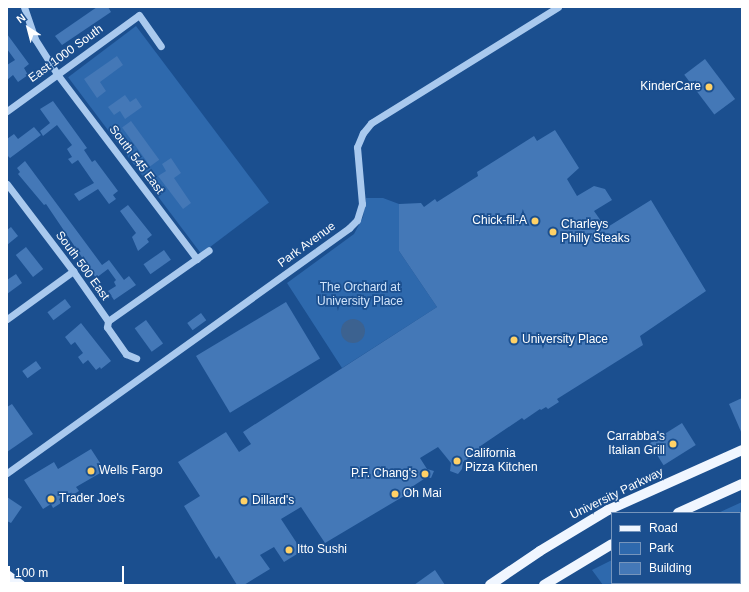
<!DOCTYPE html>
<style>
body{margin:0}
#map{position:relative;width:749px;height:592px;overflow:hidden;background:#1b4f8f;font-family:Arial,sans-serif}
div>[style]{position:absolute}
.green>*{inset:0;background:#2e69ad;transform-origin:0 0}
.water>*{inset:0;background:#3c6290}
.round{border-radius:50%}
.building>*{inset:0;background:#4478b7;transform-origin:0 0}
.minor>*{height:7px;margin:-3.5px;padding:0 3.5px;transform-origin:3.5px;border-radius:3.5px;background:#a9c9ee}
.major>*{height:10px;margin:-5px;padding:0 5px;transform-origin:5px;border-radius:5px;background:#f0f6ff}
.dots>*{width:11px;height:11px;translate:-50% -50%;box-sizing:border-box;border:2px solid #1b4f8f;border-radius:50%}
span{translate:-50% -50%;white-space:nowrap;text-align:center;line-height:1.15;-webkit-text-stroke:3.5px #1b4f8f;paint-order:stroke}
.street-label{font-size:12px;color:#fff}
.poi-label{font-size:12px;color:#fff}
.right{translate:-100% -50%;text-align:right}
.left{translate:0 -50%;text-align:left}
.park-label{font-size:12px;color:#cfe3fa}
.frame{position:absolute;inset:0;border:8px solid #fff;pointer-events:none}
.legend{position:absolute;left:611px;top:512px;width:130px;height:72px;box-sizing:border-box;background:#1b4f8f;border:1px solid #7695bc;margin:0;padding:5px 7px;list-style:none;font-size:12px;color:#fff}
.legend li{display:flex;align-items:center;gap:8px;height:20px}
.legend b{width:20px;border:1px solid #7695bc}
.north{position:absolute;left:8px;top:8px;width:40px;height:40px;-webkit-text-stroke:3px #1b4f8f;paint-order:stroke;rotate:324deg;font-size:11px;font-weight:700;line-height:16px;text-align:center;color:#fff}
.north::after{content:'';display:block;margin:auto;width:14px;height:18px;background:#fff;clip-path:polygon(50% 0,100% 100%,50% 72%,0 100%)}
.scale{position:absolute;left:8px;top:566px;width:116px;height:18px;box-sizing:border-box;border:2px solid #fff;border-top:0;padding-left:5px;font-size:12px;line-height:14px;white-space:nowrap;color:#fff;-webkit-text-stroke:3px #1b4f8f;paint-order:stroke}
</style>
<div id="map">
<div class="green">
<i style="left:136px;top:26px;width:221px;height:85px;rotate:53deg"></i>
<i style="clip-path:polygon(366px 198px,383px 198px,399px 204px,399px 251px,437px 307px,342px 368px,287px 283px,354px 234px,363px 217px)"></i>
<i style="clip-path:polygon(742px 502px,742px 585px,603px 585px,592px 570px,612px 560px,612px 583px,740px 583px,740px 513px,718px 513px)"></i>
</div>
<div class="water">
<i class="round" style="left:341px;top:319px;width:24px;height:24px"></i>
</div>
<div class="building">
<i style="clip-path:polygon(97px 7px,108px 7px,111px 12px,62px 45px,55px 36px)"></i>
<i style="clip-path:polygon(7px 34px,29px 64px,24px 68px,28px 75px,18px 82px,13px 75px,7px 80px,7px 65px,15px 60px,7px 49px)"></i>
<i style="clip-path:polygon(117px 56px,123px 65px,100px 82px,106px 91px,97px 98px,84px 79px)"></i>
<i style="left:705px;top:59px;width:50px;height:26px;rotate:53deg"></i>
<i style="clip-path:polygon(125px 95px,130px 102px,136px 98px,142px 107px,125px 119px,120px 111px,114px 115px,108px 107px)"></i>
<i style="clip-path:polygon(53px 101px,87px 148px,84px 150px,92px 162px,95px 160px,118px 191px,113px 195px,116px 199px,109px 204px,98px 189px,79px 201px,74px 194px,94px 183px,78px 160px,72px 164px,68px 159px,72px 157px,67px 149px,72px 145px,57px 125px,43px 136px,40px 131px,50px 123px,40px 109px)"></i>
<i style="left:131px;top:121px;width:48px;height:11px;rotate:54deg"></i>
<i style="clip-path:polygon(34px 127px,41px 135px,10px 158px,7px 155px,7px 139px,14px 134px,18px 139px)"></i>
<i style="clip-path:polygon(555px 130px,579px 168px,567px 179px,577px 196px,594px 186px,605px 189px,612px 200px,594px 211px,606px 228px,651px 200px,706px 291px,640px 336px,643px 345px,557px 399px,559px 402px,548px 409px,546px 407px,541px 410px,540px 409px,524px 420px,522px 418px,479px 447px,481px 450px,463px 462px,462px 469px,458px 474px,450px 471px,451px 463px,438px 447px,420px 458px,427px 469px,434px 471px,431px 478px,427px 477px,407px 490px,409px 493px,325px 543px,301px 507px,281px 519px,302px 551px,284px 562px,274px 547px,260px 555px,270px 569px,244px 585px,237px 585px,219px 556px,216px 559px,184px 506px,200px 496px,178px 462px,226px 432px,239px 452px,251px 444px,243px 432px,437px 307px,399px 251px,399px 204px,421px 203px,424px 207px,435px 199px,437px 202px,478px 176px,477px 172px,534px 136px,537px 141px)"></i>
<i style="clip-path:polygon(171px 158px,181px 173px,174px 178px,191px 203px,183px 209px,158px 176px,166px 171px,162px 164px)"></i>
<i style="clip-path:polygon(25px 161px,102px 265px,109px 260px,124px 280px,129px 276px,136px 285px,114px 300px,108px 291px,116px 286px,114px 282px,116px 280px,108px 269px,96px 278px,46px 204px,44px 205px,18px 174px,20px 172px,17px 168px)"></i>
<i style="clip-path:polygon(128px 205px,152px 235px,147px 239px,149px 242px,138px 251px,132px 237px,136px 233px,120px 211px)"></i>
<i style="clip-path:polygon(11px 227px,18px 236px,7px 245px,7px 230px)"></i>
<i style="left:26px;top:247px;width:28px;height:13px;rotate:52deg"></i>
<i style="left:164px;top:250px;width:12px;height:25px;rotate:55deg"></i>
<i style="clip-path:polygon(16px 274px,22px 283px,7px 294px,7px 280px)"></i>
<i style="left:65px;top:299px;width:10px;height:22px;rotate:53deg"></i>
<i style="left:286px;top:302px;width:66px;height:105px;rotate:59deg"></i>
<i style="left:201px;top:313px;width:9px;height:17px;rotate:54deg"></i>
<i style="left:146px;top:320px;width:29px;height:14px;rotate:54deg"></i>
<i style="clip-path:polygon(81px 323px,111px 361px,101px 369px,100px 367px,96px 370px,88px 360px,83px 364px,78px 357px,83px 353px,75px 342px,71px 345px,65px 337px)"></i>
<i style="left:36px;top:361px;width:9px;height:17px;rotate:54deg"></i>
<i style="clip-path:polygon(742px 398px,742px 434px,729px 404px)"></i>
<i style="clip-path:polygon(12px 404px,33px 434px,7px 452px,7px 407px)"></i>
<i style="left:682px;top:423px;width:26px;height:38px;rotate:58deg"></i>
<i style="clip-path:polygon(91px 449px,104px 469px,102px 472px,76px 487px,79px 491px,71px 496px,68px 493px,59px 499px,61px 503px,53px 508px,51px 504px,43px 509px,24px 480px,54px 462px,58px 469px)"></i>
<i style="clip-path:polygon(7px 497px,22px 507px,11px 523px,7px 521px)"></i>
<i style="clip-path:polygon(435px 570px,445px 585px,414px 585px)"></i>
</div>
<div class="minor">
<i style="left:24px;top:7px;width:34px;rotate:71deg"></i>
<i style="left:35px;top:39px;width:41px;rotate:57.8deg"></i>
<i style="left:57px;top:74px;width:232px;rotate:52.9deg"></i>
<i style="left:7px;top:111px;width:163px;rotate:-36deg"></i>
<i style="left:139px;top:15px;width:38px;rotate:55deg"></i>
<i style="left:7px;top:184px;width:109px;rotate:52.8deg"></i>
<i style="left:73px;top:271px;width:61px;rotate:55deg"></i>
<i style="left:108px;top:321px;width:6px;rotate:99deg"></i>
<i style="left:107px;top:327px;width:33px;rotate:55deg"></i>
<i style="left:126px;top:354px;width:11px;rotate:22deg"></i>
<i style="left:7px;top:319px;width:82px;rotate:-36deg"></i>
<i style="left:108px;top:321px;width:123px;rotate:-35.1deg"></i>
<i style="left:7px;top:473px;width:421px;rotate:-35.6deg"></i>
<i style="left:349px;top:228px;width:11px;rotate:-45deg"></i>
<i style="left:357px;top:220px;width:17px;rotate:-73deg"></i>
<i style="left:362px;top:204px;width:57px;rotate:-95deg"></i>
<i style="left:357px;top:147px;width:15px;rotate:-67deg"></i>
<i style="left:363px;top:133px;width:13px;rotate:-51deg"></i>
<i style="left:371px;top:123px;width:220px;rotate:-31.8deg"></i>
</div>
<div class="major">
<i style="left:678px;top:513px;width:70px;rotate:-24.4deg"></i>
<i style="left:7px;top:575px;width:17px;rotate:36deg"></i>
<i style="left:490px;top:585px;width:60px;rotate:-34.2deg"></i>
<i style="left:540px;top:551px;width:79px;rotate:-31.1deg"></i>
<i style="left:608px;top:510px;width:147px;rotate:-24.1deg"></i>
<i style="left:544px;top:585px;width:79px;rotate:-31.1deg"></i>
</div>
<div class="dots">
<i style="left:709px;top:87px;background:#ffd166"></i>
<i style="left:535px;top:221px;background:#ffd166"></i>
<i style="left:553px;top:232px;background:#ffd166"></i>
<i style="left:514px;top:340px;background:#ffd166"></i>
<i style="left:673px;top:444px;background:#ffd166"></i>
<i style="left:457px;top:461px;background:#ffd166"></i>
<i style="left:91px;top:471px;background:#ffd166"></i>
<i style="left:425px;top:474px;background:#ffd166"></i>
<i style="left:395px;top:494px;background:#ffd166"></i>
<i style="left:51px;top:499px;background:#ffd166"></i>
<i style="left:244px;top:501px;background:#ffd166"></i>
<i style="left:289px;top:550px;background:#ffd166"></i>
</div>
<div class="street-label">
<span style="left:66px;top:54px;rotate:-36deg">East 1000 South</span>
<span style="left:136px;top:160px;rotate:53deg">South 545 East</span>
<span style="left:307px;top:245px;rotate:-36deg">Park Avenue</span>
<span style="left:82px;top:266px;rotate:54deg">South 500 East</span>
<span style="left:617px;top:494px;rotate:-26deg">University Parkway</span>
</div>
<div class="poi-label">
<span class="right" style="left:701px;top:87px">KinderCare</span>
<span class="right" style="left:527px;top:221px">Chick-fil-A</span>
<span class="left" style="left:561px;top:232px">Charleys<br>Philly Steaks</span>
<span class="left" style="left:522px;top:340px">University Place</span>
<span class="right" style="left:665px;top:444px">Carrabba's<br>Italian Grill</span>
<span class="left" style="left:465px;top:461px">California<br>Pizza Kitchen</span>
<span class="left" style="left:99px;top:471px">Wells Fargo</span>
<span class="right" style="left:417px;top:474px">P.F. Chang's</span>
<span class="left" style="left:403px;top:494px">Oh Mai</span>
<span class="left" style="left:59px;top:499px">Trader Joe's</span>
<span class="left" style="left:252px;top:501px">Dillard's</span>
<span class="left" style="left:297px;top:550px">Itto Sushi</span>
</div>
<div class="park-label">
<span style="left:360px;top:295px">The Orchard at<br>University Place</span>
</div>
<div class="frame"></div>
<ul class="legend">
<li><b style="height:5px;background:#f0f6ff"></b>Road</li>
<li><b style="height:11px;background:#2e69ad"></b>Park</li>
<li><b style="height:11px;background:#4478b7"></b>Building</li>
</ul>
<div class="north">N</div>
<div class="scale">100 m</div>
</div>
